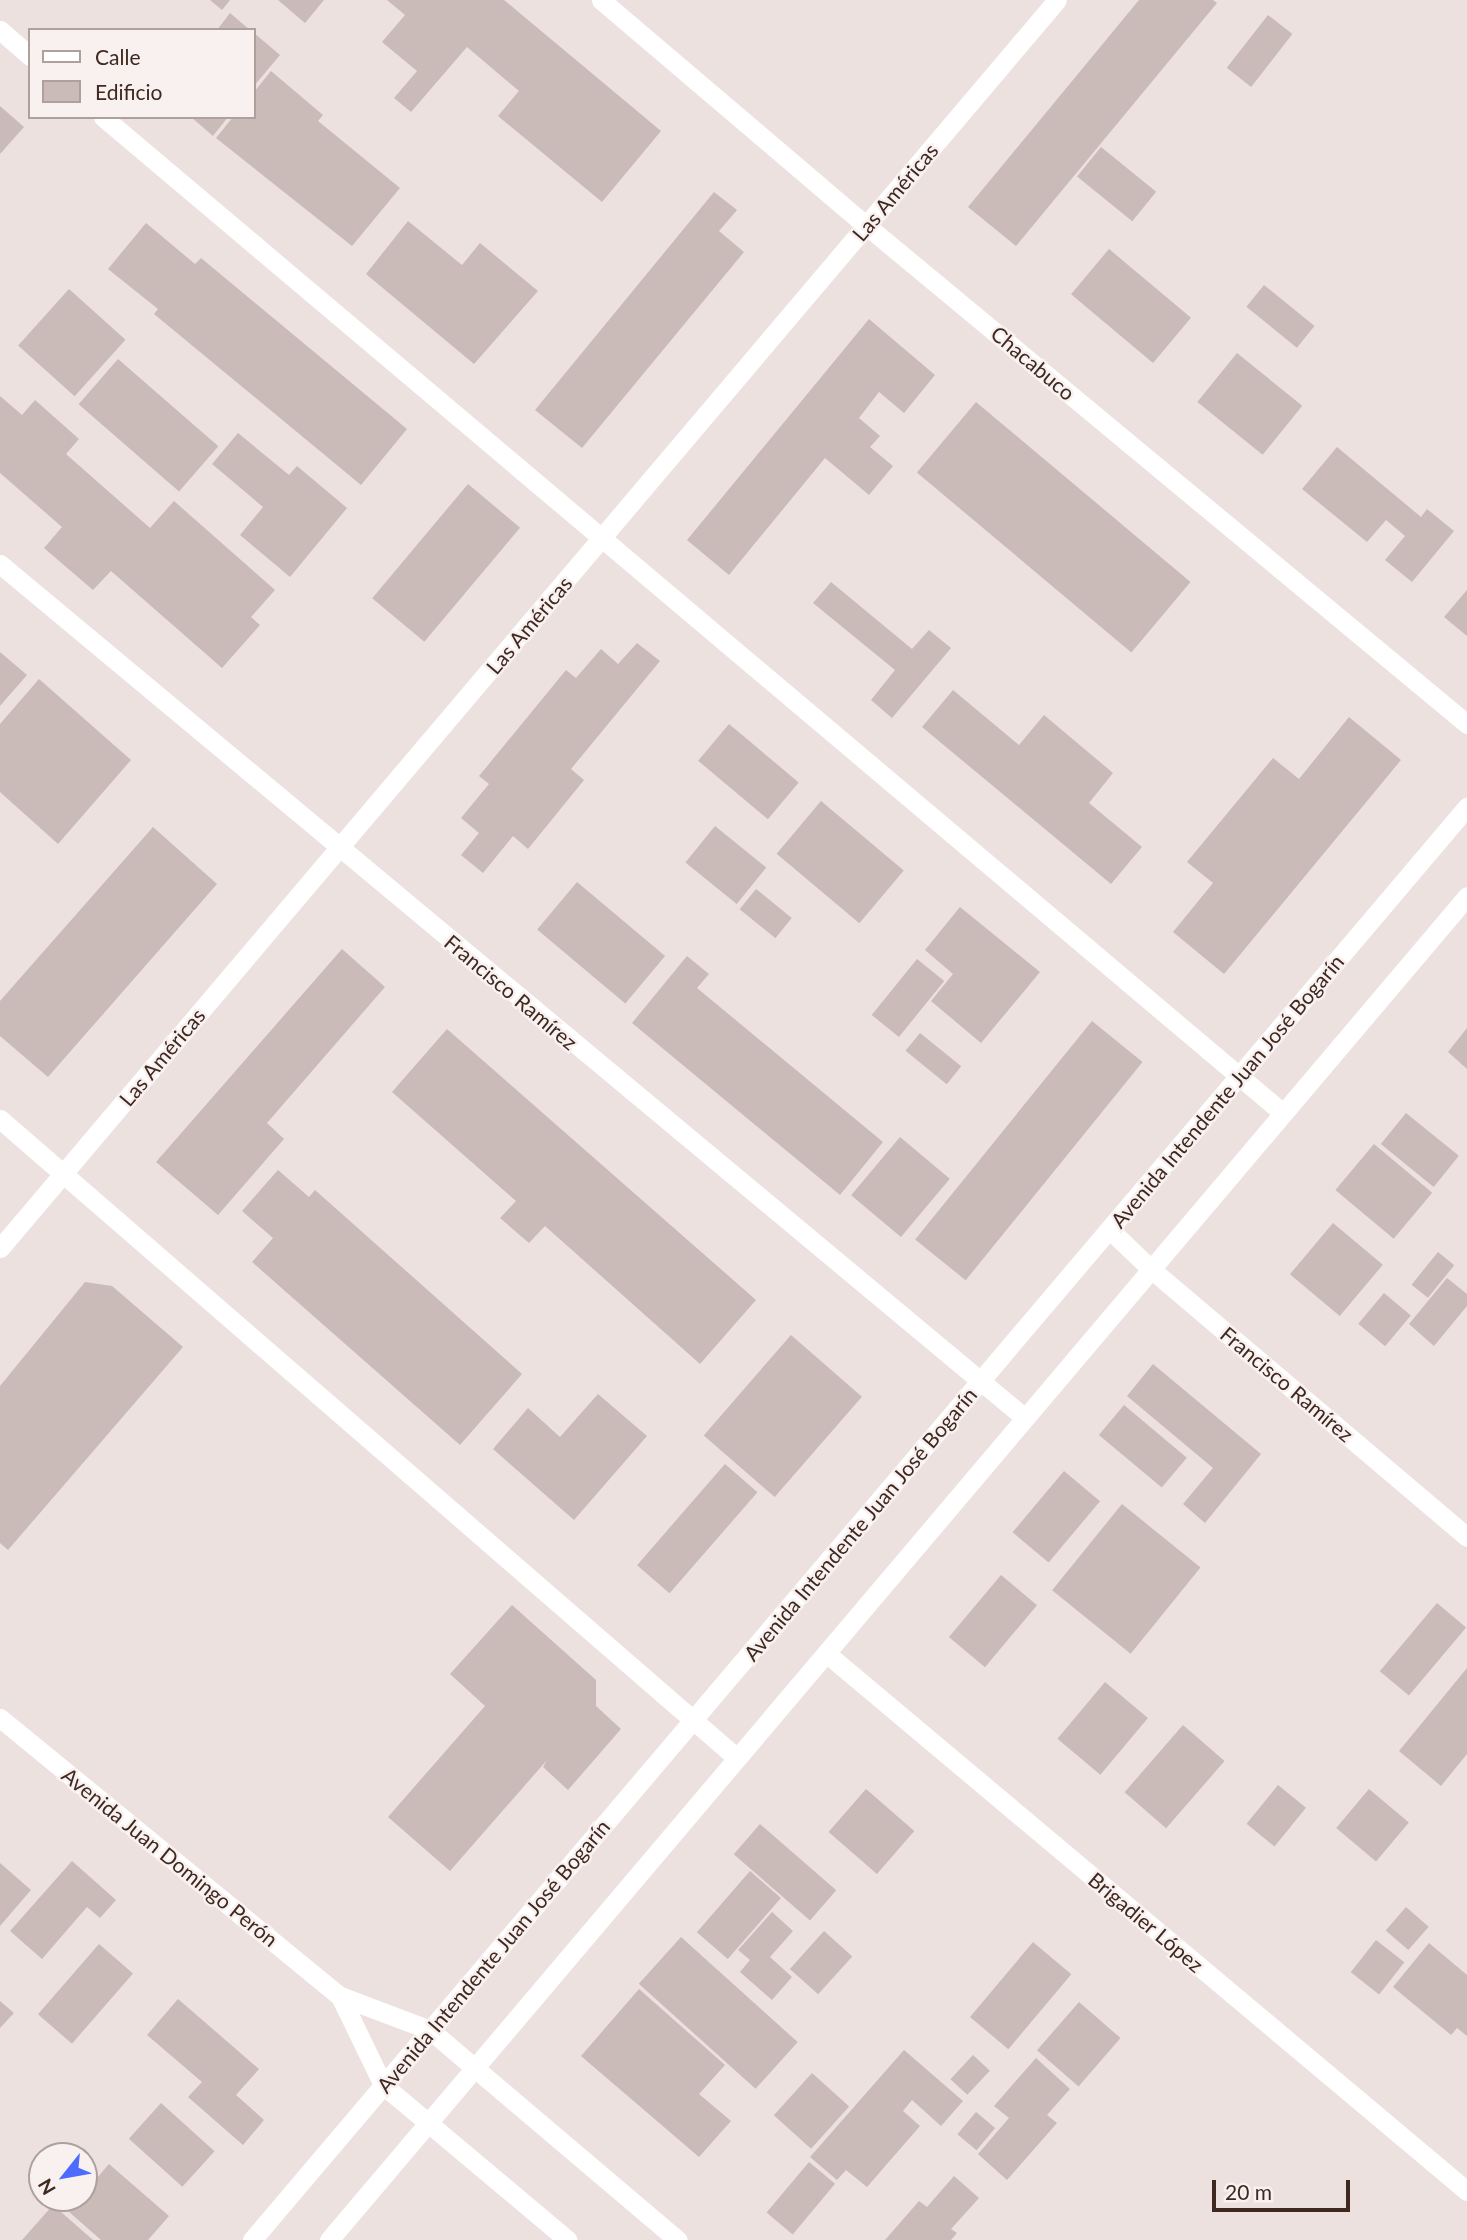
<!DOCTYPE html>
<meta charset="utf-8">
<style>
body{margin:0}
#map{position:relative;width:1467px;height:2240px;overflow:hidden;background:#ece1df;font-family:Lato,sans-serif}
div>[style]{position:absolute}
.building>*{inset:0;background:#cabab8;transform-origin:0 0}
.minor>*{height:19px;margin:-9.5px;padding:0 9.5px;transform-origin:9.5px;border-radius:9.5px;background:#fff}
.tertiary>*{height:19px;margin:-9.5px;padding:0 9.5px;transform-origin:9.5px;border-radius:9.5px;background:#fff}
span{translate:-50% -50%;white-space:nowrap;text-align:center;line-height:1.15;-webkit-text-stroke:5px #f8f1f0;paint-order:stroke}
.street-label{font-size:21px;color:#3e281f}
.legend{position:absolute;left:28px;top:28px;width:228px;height:91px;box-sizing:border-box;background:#f8f1f0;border:2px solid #aea19c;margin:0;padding:9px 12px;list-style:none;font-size:21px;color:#3e281f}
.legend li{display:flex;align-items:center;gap:14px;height:35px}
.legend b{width:35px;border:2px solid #aea19c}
.north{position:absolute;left:28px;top:2142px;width:70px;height:70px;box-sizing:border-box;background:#f8f1f0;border:2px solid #aea19c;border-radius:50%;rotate:239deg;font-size:19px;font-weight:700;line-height:28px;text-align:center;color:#3e281f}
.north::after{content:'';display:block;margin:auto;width:24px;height:32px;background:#4b6cfe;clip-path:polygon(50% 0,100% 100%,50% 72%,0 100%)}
.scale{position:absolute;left:1212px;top:2180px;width:138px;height:32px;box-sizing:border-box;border:4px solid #3e281f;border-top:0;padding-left:9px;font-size:21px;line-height:24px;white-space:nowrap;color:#3e281f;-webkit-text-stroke:5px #f8f1f0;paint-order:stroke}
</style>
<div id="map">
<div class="building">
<i style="clip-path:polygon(210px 0,230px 0,222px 10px)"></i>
<i style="clip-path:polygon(278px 0,324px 0,305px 23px)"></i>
<i style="clip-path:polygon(387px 0,504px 0,661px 131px,602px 202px,498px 116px,519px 91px,467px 47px,411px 112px,394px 98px,417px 71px,382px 42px,405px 15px)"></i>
<i style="clip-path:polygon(1139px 0,1213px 0,1217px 3px,1016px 246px,968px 207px)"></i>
<i style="clip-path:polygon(230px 13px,250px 30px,217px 30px)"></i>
<i style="left:1268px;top:15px;width:31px;height:67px;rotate:38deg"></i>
<i style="clip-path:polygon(254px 33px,280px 55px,254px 86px)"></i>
<i style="clip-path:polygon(271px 71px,323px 115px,318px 121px,400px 188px,352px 246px,216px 138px,233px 117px,254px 117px,254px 92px)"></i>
<i style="clip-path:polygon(0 106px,24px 127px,0 154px)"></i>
<i style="clip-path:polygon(191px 117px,228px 117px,213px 136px)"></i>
<i style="left:1101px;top:147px;width:71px;height:38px;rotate:39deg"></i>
<i style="clip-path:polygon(714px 192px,737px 210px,719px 231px,744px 252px,582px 448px,535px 410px)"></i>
<i style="clip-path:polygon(408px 221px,462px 265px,480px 243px,538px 291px,474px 364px,366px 274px)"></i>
<i style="clip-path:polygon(146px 223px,195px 264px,201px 258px,407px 429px,361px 485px,154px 314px,158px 309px,108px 269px)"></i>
<i style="left:1109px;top:249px;width:107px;height:59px;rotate:40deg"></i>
<i style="left:1264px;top:285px;width:65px;height:28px;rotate:39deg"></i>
<i style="left:69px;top:289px;width:76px;height:76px;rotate:42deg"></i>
<i style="clip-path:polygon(869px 319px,935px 375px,904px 413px,879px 392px,859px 418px,880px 436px,870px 447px,893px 466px,869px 495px,825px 458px,729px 575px,687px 540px)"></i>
<i style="left:1237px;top:353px;width:84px;height:63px;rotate:39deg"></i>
<i style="left:118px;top:359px;width:133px;height:60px;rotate:41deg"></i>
<i style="clip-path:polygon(0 396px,22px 415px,35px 400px,79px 439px,66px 454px,150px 528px,174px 501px,275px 590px,251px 617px,260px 625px,222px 668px,111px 571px,93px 590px,44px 548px,62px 527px,0 473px)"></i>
<i style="left:976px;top:402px;width:280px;height:92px;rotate:40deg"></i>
<i style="clip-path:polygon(238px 433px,289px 475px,297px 466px,347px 508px,290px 577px,240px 535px,263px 507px,212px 464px)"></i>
<i style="clip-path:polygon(1337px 447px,1421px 517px,1427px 509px,1454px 531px,1412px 582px,1385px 560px,1405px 536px,1386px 520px,1367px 542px,1302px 489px)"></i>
<i style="left:468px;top:484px;width:68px;height:149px;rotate:40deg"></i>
<i style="clip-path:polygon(831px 582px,912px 649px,929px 630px,951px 648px,892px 718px,871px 700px,895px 670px,813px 603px)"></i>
<i style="clip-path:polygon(1467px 590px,1467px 636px,1444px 617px)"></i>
<i style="clip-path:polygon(637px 643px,660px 661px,571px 769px,584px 780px,528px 849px,513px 836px,483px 873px,461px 855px,479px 833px,461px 818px,489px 784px,479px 776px,566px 670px,576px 678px,601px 649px,618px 664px)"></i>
<i style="clip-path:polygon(0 652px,27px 675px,0 706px)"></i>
<i style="clip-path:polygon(39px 679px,131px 760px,58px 844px,0 792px,0 724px)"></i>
<i style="clip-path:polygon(953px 690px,1019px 745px,1044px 715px,1113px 773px,1089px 803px,1142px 847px,1111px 884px,922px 727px)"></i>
<i style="clip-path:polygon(1349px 717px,1401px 760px,1224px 974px,1173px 932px,1213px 883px,1187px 862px,1273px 758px,1299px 779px)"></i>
<i style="left:729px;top:724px;width:91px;height:48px;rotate:40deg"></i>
<i style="left:821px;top:801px;width:108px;height:69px;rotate:40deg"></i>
<i style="left:715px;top:826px;width:66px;height:47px;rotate:39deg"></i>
<i style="clip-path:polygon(153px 827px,217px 884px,48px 1077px,0 1036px,0 1001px)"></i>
<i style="left:577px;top:882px;width:115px;height:62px;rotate:40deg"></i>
<i style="left:756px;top:889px;width:46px;height:26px;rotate:39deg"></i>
<i style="clip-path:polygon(960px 907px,1040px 972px,981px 1043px,931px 1001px,953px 974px,925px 950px)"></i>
<i style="clip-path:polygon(342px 949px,385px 987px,267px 1123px,284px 1139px,218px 1215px,156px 1162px)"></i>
<i style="clip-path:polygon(687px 956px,709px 974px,697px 988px,883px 1142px,840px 1195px,632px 1023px)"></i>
<i style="left:917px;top:959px;width:35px;height:72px;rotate:39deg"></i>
<i style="left:1092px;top:1021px;width:65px;height:281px;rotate:39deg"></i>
<i style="clip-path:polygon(1467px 1028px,1467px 1069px,1448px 1052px)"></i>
<i style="clip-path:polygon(447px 1029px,756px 1300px,700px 1364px,545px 1226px,529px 1243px,500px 1218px,516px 1201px,392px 1092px)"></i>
<i style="left:920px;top:1033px;width:53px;height:23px;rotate:39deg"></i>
<i style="left:1406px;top:1113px;width:68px;height:40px;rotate:39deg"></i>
<i style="left:900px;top:1137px;width:65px;height:76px;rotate:40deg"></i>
<i style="left:1374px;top:1144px;width:76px;height:60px;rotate:40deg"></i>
<i style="clip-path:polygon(278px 1170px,309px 1197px,315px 1190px,522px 1374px,460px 1445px,252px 1262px,273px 1238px,242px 1211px)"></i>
<i style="left:1333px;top:1223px;width:65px;height:67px;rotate:40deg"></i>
<i style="left:1438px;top:1252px;width:21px;height:42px;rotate:39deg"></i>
<i style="clip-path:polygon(1447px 1278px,1467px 1294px,1467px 1306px,1434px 1346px,1409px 1324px)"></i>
<i style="clip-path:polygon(85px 1282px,112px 1286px,183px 1347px,8px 1550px,0 1543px,0 1386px)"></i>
<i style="left:1384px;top:1293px;width:35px;height:40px;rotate:40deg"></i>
<i style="left:791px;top:1335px;width:94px;height:133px;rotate:41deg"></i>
<i style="clip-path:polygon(1153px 1364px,1261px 1454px,1205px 1523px,1183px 1504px,1213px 1468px,1127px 1396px)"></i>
<i style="clip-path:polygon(598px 1394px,647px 1436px,574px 1520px,493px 1449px,528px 1408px,560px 1437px)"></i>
<i style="left:1124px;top:1405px;width:82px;height:39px;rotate:40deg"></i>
<i style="left:725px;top:1464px;width:43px;height:134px;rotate:41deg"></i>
<i style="left:1064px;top:1471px;width:47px;height:80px;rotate:40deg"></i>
<i style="left:1122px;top:1504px;width:101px;height:111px;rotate:39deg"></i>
<i style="left:1001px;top:1575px;width:47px;height:81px;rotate:40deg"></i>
<i style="left:1437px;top:1603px;width:38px;height:89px;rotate:40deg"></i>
<i style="clip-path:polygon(512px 1605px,596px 1680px,596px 1706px,621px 1729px,568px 1790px,543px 1767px,547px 1760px,450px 1871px,388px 1817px,485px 1706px,450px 1674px)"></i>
<i style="clip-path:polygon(1467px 1668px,1467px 1754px,1441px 1786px,1399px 1751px)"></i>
<i style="left:1105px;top:1682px;width:56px;height:74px;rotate:40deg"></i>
<i style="left:1183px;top:1725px;width:55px;height:89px;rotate:41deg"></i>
<i style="left:1278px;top:1785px;width:36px;height:50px;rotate:39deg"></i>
<i style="left:866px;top:1789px;width:64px;height:57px;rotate:41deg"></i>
<i style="left:1369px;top:1789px;width:52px;height:51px;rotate:40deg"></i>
<i style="left:760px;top:1824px;width:101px;height:40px;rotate:41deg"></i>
<i style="clip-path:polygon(72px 1861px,116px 1900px,100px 1918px,87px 1907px,42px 1959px,10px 1931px)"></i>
<i style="clip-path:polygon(0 1863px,31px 1890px,0 1926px)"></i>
<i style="left:750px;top:1871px;width:41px;height:81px;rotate:41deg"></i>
<i style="left:1406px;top:1907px;width:30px;height:31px;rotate:41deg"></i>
<i style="clip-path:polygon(772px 1912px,793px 1931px,770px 1957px,792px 1977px,772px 2000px,740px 1972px,750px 1960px,738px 1950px)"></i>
<i style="left:824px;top:1931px;width:38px;height:51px;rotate:42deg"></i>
<i style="left:681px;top:1937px;width:157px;height:63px;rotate:42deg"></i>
<i style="left:1376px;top:1940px;width:36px;height:41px;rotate:38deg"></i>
<i style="left:1033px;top:1942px;width:50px;height:98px;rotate:40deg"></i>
<i style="clip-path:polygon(1429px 1943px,1467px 1975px,1467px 2036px,1457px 2028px,1451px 2035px,1393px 1987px)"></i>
<i style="left:99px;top:1944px;width:45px;height:93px;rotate:41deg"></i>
<i style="clip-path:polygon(639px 1989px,725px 2065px,699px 2094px,731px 2121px,699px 2157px,581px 2056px)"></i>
<i style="clip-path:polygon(178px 1999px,259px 2069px,236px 2095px,264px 2120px,243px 2145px,188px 2097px,202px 2082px,147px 2035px)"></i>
<i style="clip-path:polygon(0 2001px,14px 2013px,0 2028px)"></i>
<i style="left:1079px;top:2002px;width:55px;height:64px;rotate:41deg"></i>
<i style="clip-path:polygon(904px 2050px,963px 2101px,941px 2126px,912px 2100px,903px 2111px,920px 2126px,867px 2187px,846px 2170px,837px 2180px,810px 2157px)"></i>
<i style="left:973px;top:2055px;width:23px;height:33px;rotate:43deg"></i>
<i style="clip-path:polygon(1036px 2058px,1070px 2089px,1047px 2115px,1057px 2123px,1007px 2180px,978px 2154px,1009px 2118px,994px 2106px)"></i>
<i style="left:812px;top:2073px;width:50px;height:57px;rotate:42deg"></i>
<i style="left:161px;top:2103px;width:72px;height:48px;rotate:42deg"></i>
<i style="left:976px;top:2112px;width:25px;height:29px;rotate:40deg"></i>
<i style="left:809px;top:2162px;width:34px;height:66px;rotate:40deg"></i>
<i style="clip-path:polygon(109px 2164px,169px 2216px,148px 2240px,101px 2240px,68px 2211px,80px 2198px,84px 2198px,84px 2193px)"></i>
<i style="clip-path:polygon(954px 2176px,979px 2198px,951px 2229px,957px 2233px,951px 2240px,885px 2240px,919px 2201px,927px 2207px)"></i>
<i style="clip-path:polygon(53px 2205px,93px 2240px,22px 2240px)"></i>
</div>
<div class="minor">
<i style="left:601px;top:0;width:349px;rotate:40.4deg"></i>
<i style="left:867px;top:226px;width:780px;rotate:39.69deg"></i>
<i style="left:0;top:30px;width:40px;rotate:41deg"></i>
<i style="left:103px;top:117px;width:1544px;rotate:40.17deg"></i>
<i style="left:0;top:564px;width:1334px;rotate:39.8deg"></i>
<i style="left:0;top:1119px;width:975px;rotate:40.93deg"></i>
<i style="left:1110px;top:1230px;width:57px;rotate:43.6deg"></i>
<i style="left:1151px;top:1269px;width:414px;rotate:40.3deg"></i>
<i style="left:0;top:1248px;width:1635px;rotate:-49.74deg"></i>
<i style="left:826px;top:1653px;width:837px;rotate:40.01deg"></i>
<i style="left:0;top:1718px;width:439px;rotate:39.3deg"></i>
</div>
<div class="tertiary">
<i style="left:340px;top:1996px;width:96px;rotate:20.7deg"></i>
<i style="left:430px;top:2030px;width:325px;rotate:40.3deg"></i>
<i style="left:340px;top:1996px;width:99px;rotate:64.2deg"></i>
<i style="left:383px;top:2085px;width:241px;rotate:40deg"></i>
<i style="left:252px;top:2240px;width:1879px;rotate:-49.71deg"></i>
<i style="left:329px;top:2240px;width:1761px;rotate:-49.74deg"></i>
</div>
<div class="street-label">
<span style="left:895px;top:192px;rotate:-50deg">Las Américas</span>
<span style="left:1033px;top:363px;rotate:40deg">Chacabuco</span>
<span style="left:529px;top:625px;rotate:-50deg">Las Américas</span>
<span style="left:511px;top:992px;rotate:40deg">Francisco Ramírez</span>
<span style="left:162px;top:1057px;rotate:-50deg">Las Américas</span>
<span style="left:1227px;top:1091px;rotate:-50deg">Avenida Intendente Juan José Bogarín</span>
<span style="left:1287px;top:1384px;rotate:40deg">Francisco Ramírez</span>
<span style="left:860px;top:1524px;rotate:-50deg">Avenida Intendente Juan José Bogarín</span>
<span style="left:170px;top:1857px;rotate:39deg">Avenida Juan Domingo Perón</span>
<span style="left:1146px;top:1922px;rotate:40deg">Brigadier López</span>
<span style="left:493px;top:1956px;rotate:-50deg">Avenida Intendente Juan José Bogarín</span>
</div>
<ul class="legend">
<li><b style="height:9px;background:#fff"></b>Calle</li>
<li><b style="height:19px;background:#cabab8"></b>Edificio</li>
</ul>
<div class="north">N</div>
<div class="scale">20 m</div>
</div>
